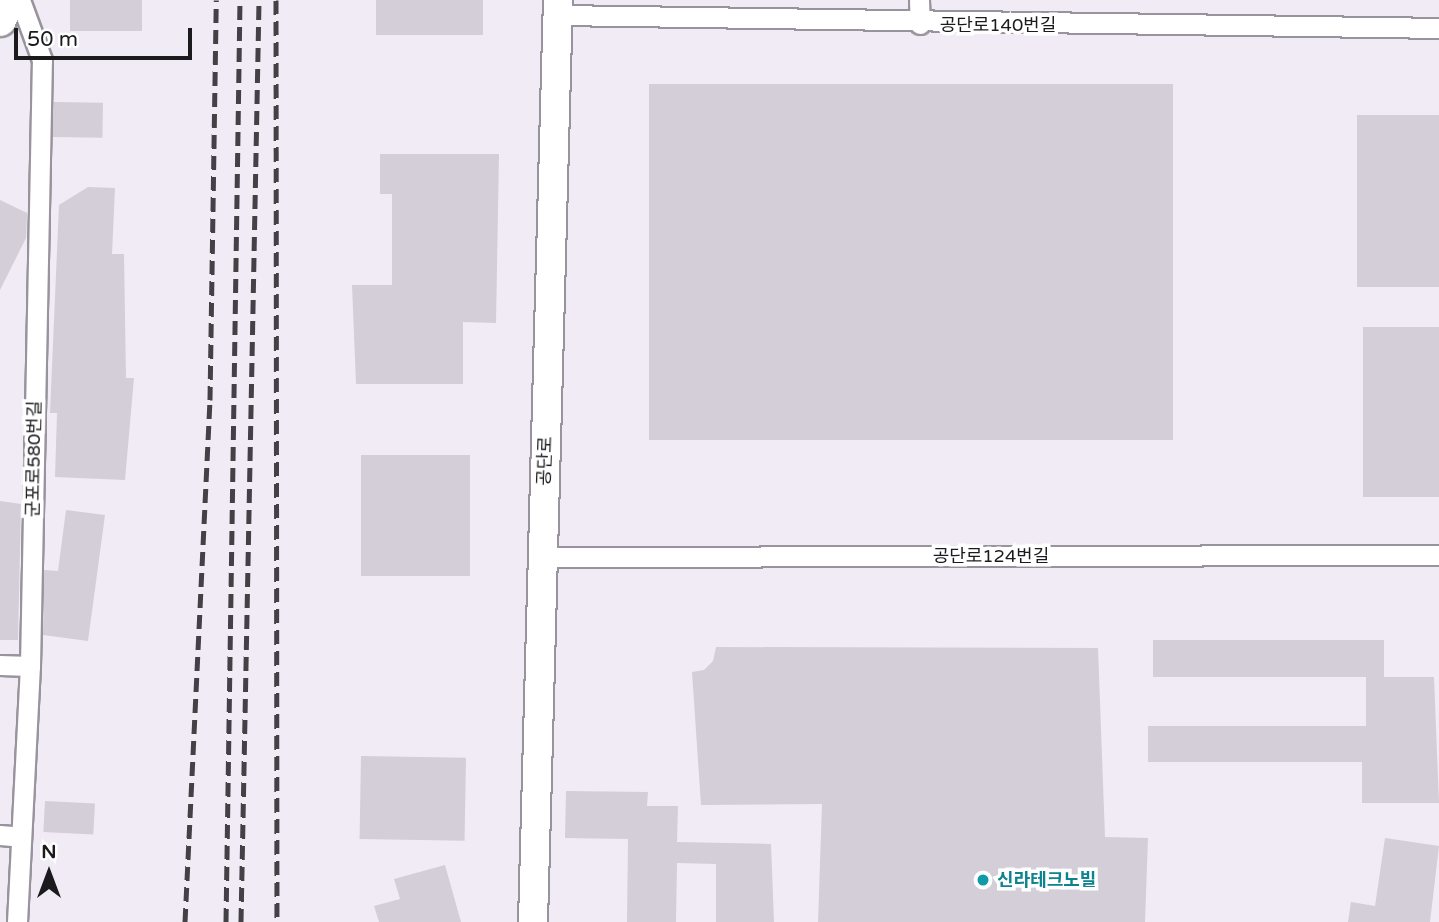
<!DOCTYPE html>
<meta charset="utf-8">
<style>
body{margin:0}
#map{position:relative;width:1439px;height:922px;overflow:hidden;background:#f0ebf5;font-family:"Varela Round","Noto Sans KR",sans-serif}
div>[style]{position:absolute}
.building>*{inset:0;background:#d3ced7;transform-origin:0 0}
.roads{filter:drop-shadow(2px 0 #98939c) drop-shadow(-2px 0 #98939c) drop-shadow(0 2px #98939c) drop-shadow(0 -2px #98939c)}
.street>*{height:19px;margin:-9.5px;padding:0 9.5px;transform-origin:9.5px;border-radius:9.5px;background:#fff}
.secondary>*{height:28px;margin:-14px;padding:0 14px;transform-origin:14px;border-radius:14px;background:#fff}
.primary>*{height:32px;margin:-16px;padding:0 16px;transform-origin:16px;border-radius:16px;background:#fff}
.rail>*{height:5px;margin-top:-2.5px;transform-origin:0;background:repeating-linear-gradient(90deg,#434145 0 14px,transparent 0 21px)}
.dots>*{width:19px;height:19px;translate:-50% -50%;box-sizing:border-box;border:4px solid #fff;border-radius:50%}
span{translate:-50% -50%;white-space:nowrap;text-align:center;line-height:1.15;-webkit-text-stroke:7px #fff;paint-order:stroke}
.street-label{font-size:18px;color:#1b1a1d}
.culture-label{font-size:18px;color:#0d838f;font-weight:700}
.left{translate:0 -50%;text-align:left}
.north{position:absolute;left:14px;top:838px;width:70px;height:70px;-webkit-text-stroke:5px #fff;paint-order:stroke;rotate:0deg;font-size:19px;font-weight:700;line-height:28px;text-align:center;color:#1b1a1d}
.north::after{content:'';display:block;margin:auto;width:24px;height:32px;background:#1b1a1d;clip-path:polygon(50% 0,100% 100%,50% 72%,0 100%)}
.scale{position:absolute;left:14px;top:28px;width:178px;height:32px;box-sizing:border-box;border:4px solid #1b1a1d;border-top:0;padding-left:9px;font-size:21px;line-height:24px;white-space:nowrap;color:#1b1a1d;-webkit-text-stroke:5px #fff;paint-order:stroke}
</style>
<div id="map">
<div class="building">
<i style="left:70px;top:0;width:72px;height:31px"></i>
<i style="left:376px;top:0;width:107px;height:35px"></i>
<i style="left:1173px;top:84px;width:356px;height:524px;rotate:90deg"></i>
<i style="left:53px;top:102px;width:50px;height:35px;rotate:1deg"></i>
<i style="left:1357px;top:115px;width:82px;height:172px"></i>
<i style="clip-path:polygon(380px 154px,499px 154px,496px 323px,463px 322px,463px 384px,356px 384px,352px 285px,392px 285px,392px 194px,380px 194px)"></i>
<i style="clip-path:polygon(88px 187px,115px 188px,112px 254px,124px 254px,126px 378px,134px 378px,125px 480px,55px 477px,57px 413px,50px 413px,59px 205px)"></i>
<i style="clip-path:polygon(0 200px,27px 213px,26px 238px,0 290px)"></i>
<i style="left:1439px;top:327px;width:170px;height:76px;rotate:90deg"></i>
<i style="left:361px;top:455px;width:109px;height:121px"></i>
<i style="clip-path:polygon(0 501px,21px 504px,18px 640px,0 640px)"></i>
<i style="clip-path:polygon(66px 510px,105px 515px,88px 641px,43px 635px,44px 570px,58px 571px)"></i>
<i style="clip-path:polygon(1153px 640px,1384px 640px,1384px 677px,1434px 677px,1439px 803px,1362px 803px,1362px 762px,1148px 762px,1148px 726px,1366px 726px,1366px 677px,1153px 677px)"></i>
<i style="clip-path:polygon(716px 647px,1098px 648px,1105px 837px,1148px 838px,1145px 922px,818px 922px,822px 804px,701px 805px,692px 672px,704px 670px,713px 661px)"></i>
<i style="left:361px;top:756px;width:105px;height:83px;rotate:1deg"></i>
<i style="clip-path:polygon(566px 791px,648px 792px,647px 806px,678px 806px,677px 842px,771px 844px,774px 922px,716px 922px,716px 864px,677px 863px,676px 922px,627px 922px,628px 839px,565px 838px)"></i>
<i style="left:45px;top:801px;width:50px;height:31px;rotate:3deg"></i>
<i style="clip-path:polygon(1385px 838px,1439px 846px,1430px 922px,1348px 922px,1351px 902px,1375px 906px)"></i>
<i style="clip-path:polygon(445px 865px,461px 922px,379px 922px,374px 906px,400px 899px,394px 879px)"></i>
</div>
<div class="roads">
<div class="street">
<i style="left:919px;top:0;width:24px;rotate:88deg"></i>
<i style="left:557px;top:15px;width:882px;rotate:0.84deg"></i>
<i style="left:542px;top:557px;width:897px;rotate:-0.13deg"></i>
<i style="left:0;top:665px;width:30px;rotate:2deg"></i>
<i style="left:0;top:835px;width:21px;rotate:5deg"></i>
<i style="left:17px;top:922px;width:256px;rotate:-87.1deg"></i>
<i style="left:30px;top:666px;width:606px;rotate:-88.87deg"></i>
<i style="left:42px;top:60px;width:64px;rotate:-110.1deg"></i>
</div>
<div class="secondary">
<i style="left:533px;top:922px;width:922px;rotate:-88.45deg"></i>
</div>
<div class="primary">
<i style="left:0;top:20px;width:22px;rotate:-66deg"></i>
</div>
</div>
<div class="rail">
<i style="left:276px;top:0;width:922px;rotate:89.94deg"></i>
<i style="left:185px;top:922px;width:523px;rotate:-87.26deg"></i>
<i style="left:210px;top:400px;width:400px;rotate:-89.1deg"></i>
<i style="left:226px;top:922px;width:922px;rotate:-89.13deg"></i>
<i style="left:241px;top:922px;width:922px;rotate:-88.88deg"></i>
</div>
<div class="dots">
<i style="left:983px;top:880px;background:#0f9aa8"></i>
</div>
<div class="street-label">
<span style="left:998px;top:25px">공단로140번길</span>
<span style="left:34px;top:459px;rotate:-89deg">군포로580번길</span>
<span style="left:545px;top:461px;rotate:-88deg">공단로</span>
<span style="left:991px;top:556px">공단로124번길</span>
</div>
<div class="culture-label">
<span class="left" style="left:997px;top:880px">신라테크노빌</span>
</div>
<div class="north">N</div>
<div class="scale">50 m</div>
</div>
